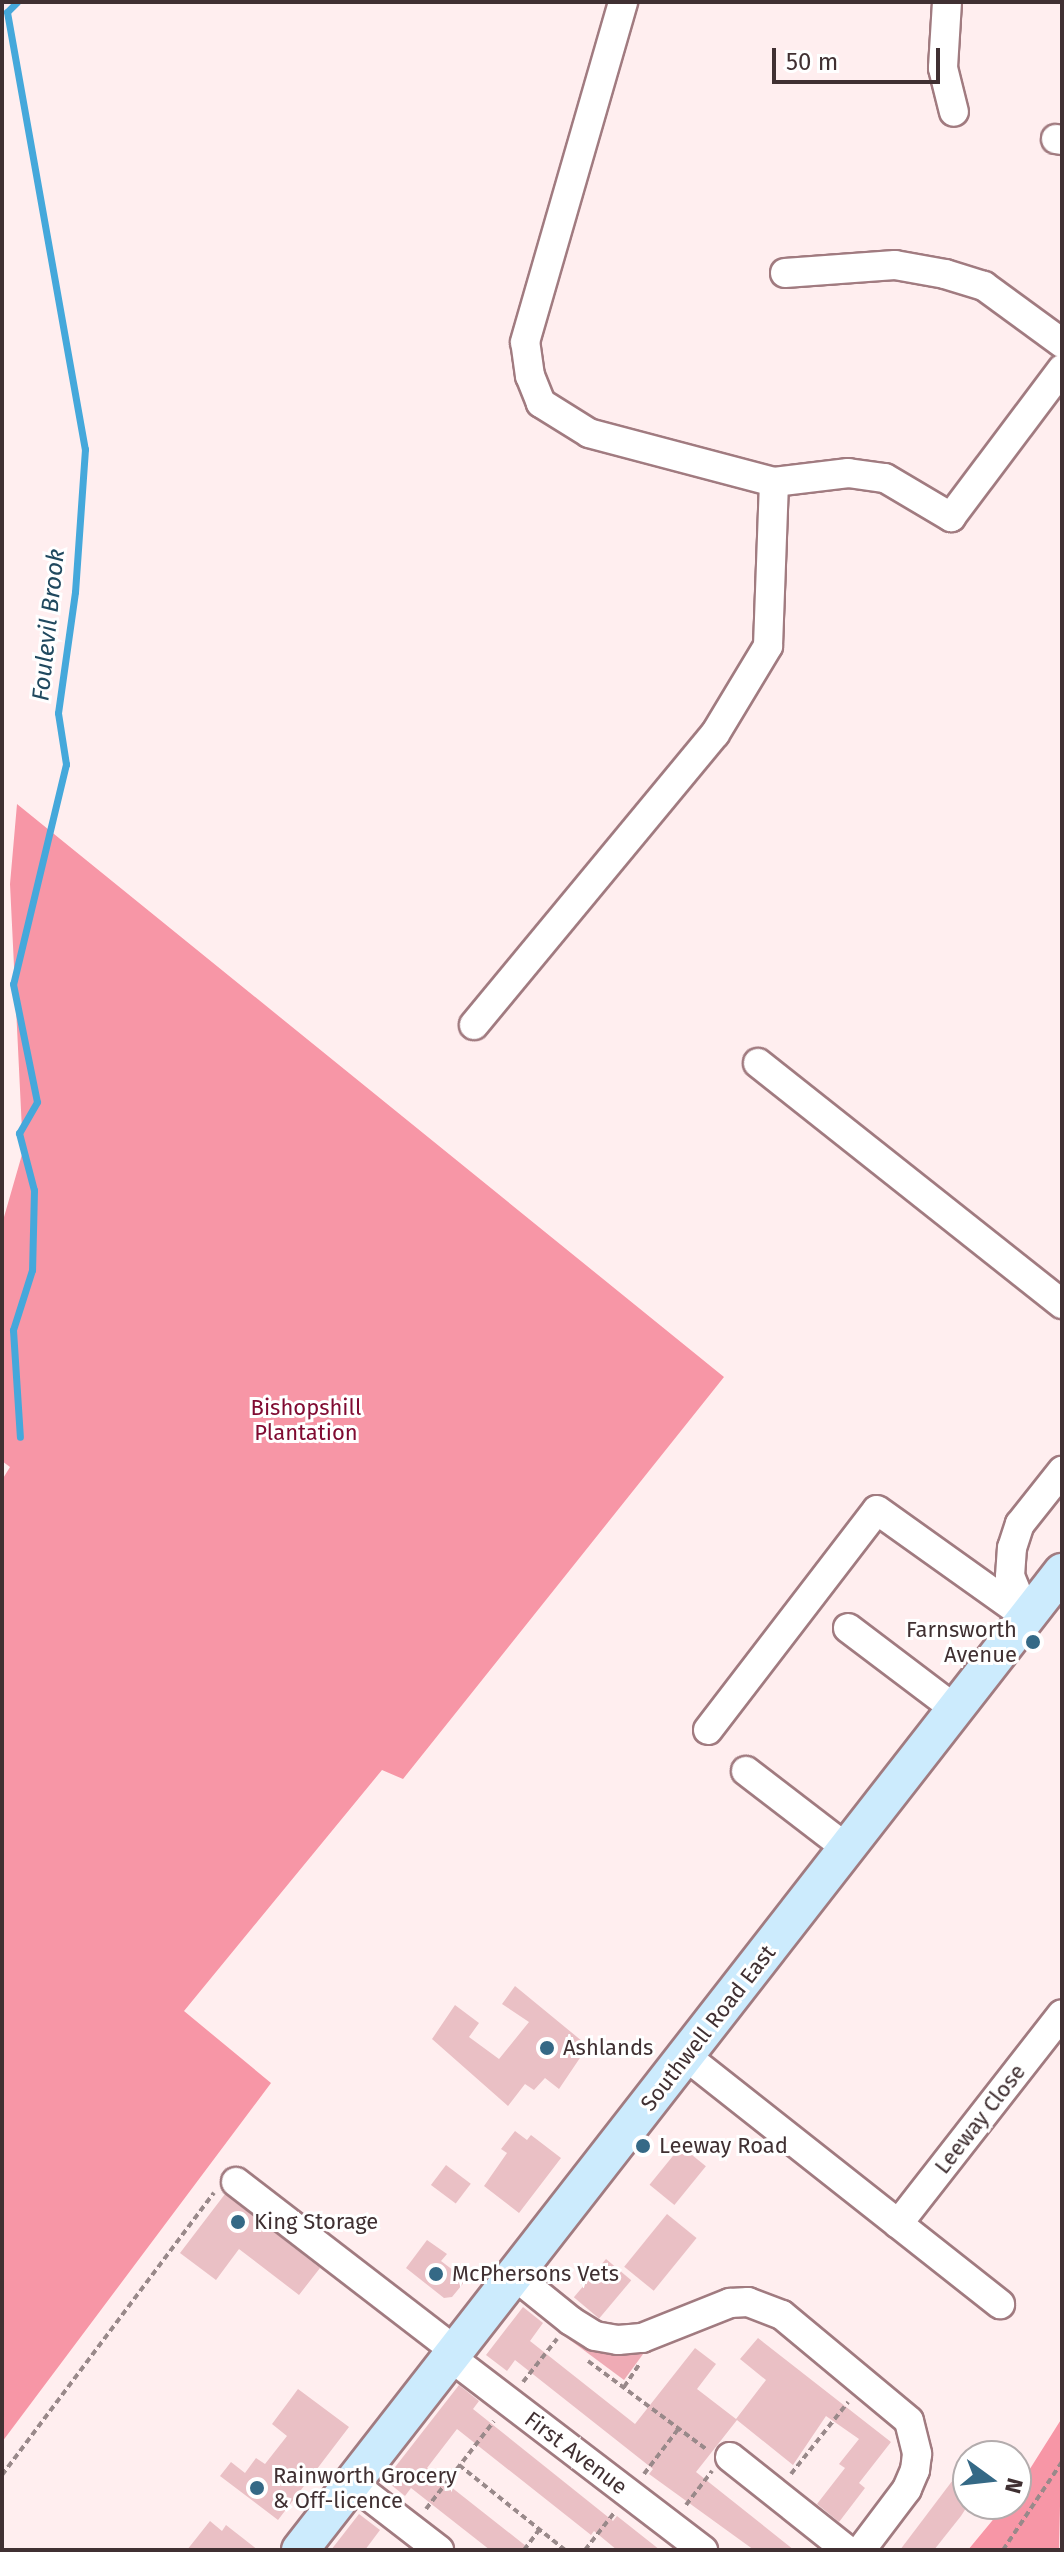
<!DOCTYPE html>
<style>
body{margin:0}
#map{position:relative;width:1064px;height:2552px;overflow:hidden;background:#ffeeef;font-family:"Fira Sans",sans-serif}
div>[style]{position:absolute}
.green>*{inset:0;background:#efabb5}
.forest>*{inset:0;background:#f796a6}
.stream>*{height:7px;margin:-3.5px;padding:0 3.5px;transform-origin:3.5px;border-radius:3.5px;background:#45a8db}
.building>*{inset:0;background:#eac0c5;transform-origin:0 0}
.path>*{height:4px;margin-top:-2px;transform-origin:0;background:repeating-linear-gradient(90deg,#99898a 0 6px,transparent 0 10px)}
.roads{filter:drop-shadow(2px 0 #a17b80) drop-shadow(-2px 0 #a17b80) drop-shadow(0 2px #a17b80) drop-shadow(0 -2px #a17b80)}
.minor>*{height:28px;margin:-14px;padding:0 14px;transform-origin:14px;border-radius:14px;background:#fff}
.major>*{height:36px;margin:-18px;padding:0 18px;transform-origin:18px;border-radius:18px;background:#ccebfd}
.dots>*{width:22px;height:22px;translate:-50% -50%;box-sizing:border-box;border:4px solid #fff;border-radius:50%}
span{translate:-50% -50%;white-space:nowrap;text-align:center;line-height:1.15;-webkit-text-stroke:6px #fff;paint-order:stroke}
.park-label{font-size:22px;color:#800b32}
.poi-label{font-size:22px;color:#403032}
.right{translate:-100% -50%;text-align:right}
.left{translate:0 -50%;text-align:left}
.street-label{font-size:22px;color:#403032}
.water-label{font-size:24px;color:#20495f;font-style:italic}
.frame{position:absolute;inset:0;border:4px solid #403032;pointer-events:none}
.north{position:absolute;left:952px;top:2440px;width:80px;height:80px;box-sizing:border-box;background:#fff;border:2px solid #b3acad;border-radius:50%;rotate:105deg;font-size:22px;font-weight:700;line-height:32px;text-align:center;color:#403032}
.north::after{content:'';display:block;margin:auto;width:28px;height:36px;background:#356986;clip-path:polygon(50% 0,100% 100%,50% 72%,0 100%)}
.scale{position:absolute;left:772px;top:48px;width:168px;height:36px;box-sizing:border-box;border:4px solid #403032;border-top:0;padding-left:10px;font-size:24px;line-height:28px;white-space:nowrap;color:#403032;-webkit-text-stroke:6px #fff;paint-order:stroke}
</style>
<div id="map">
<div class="green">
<i style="clip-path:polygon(570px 2330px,649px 2346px,624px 2380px,566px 2337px)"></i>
</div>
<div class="forest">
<i style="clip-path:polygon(17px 804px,724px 1377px,403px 1779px,382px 1770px,184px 2011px,271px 2083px,2px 2442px,2px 1480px,10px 1467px,2px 1461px,2px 1224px,23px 1151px,10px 884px)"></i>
<i style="clip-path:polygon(1062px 2418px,1059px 2550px,968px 2550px,1006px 2504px,1016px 2504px,1016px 2491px)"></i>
</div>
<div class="stream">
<i style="left:17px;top:2px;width:14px;rotate:135deg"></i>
<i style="left:7px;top:12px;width:444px;rotate:79.9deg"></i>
<i style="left:85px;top:449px;width:143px;rotate:94deg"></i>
<i style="left:75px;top:592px;width:122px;rotate:98deg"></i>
<i style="left:58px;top:713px;width:52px;rotate:81.1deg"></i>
<i style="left:66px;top:764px;width:226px;rotate:103.5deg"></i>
<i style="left:13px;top:984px;width:120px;rotate:78.5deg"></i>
<i style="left:37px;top:1102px;width:36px;rotate:120deg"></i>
<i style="left:19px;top:1133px;width:59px;rotate:75.3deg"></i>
<i style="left:34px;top:1190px;width:80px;rotate:91.4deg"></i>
<i style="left:32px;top:1270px;width:63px;rotate:107.6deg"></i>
<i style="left:13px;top:1330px;width:107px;rotate:86.3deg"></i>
</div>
<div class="building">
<i style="clip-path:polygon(515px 1986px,588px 2046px,559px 2089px,545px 2078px,534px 2090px,525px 2084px,508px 2106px,432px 2039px,455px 2005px,479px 2023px,469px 2037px,499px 2059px,529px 2022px,502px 2004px)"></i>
<i style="clip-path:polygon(515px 2131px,527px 2140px,531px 2135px,561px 2158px,519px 2213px,484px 2186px,507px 2153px,501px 2149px)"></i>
<i style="left:681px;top:2146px;width:32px;height:50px;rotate:39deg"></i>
<i style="left:446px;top:2165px;width:31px;height:25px;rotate:37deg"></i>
<i style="clip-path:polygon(225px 2194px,320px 2268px,299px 2295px,239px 2249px,216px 2280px,180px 2253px)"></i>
<i style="left:667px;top:2214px;width:38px;height:68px;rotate:39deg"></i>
<i style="clip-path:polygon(427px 2240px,447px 2254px,441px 2261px,466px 2280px,452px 2297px,444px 2298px,406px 2268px)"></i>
<i style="left:606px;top:2259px;width:33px;height:50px;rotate:40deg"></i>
<i style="clip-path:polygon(523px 2307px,543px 2323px,530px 2341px,635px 2424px,695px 2348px,716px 2364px,697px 2389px,736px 2419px,766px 2380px,740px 2359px,758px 2338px,891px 2442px,859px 2483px,865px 2488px,839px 2522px,817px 2504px,845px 2468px,839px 2464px,859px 2439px,826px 2416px,793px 2465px,737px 2420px,696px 2472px,794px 2550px,754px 2550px,649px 2474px,653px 2469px,515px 2360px,507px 2371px,486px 2355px)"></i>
<i style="clip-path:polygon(459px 2385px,479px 2401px,473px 2409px,613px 2521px,617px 2516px,660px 2550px,617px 2550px,594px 2531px,591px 2535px,457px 2429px,427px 2468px,531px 2550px,490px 2550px,411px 2488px,405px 2496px,385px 2480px)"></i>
<i style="clip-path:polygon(298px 2389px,349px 2427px,278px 2520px,220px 2476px,231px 2462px,245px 2473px,256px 2458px,265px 2464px,287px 2436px,272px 2424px)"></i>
<i style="clip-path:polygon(968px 2460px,968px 2505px,961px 2516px,934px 2550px,900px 2550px)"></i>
<i style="clip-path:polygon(359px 2514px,380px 2530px,365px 2550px,331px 2550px)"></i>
<i style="clip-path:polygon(210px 2521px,222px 2531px,226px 2525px,258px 2550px,187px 2550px)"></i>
</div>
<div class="path">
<i style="left:588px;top:2361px;width:147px;rotate:36.7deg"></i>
<i style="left:523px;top:2382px;width:55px;rotate:-51.7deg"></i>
<i style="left:624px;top:2387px;width:29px;rotate:-56deg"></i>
<i style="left:459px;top:2465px;width:136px;rotate:38.7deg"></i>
<i style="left:644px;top:2474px;width:58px;rotate:-52.7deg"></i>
<i style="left:791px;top:2474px;width:92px;rotate:-51.6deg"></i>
<i style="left:2px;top:2475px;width:353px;rotate:-53.1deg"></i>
<i style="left:686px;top:2505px;width:43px;rotate:-52.6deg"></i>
<i style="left:426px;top:2509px;width:111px;rotate:-52.3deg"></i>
<i style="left:524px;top:2550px;width:25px;rotate:-53deg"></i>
<i style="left:585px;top:2550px;width:47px;rotate:-51.9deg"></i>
<i style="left:1003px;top:2550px;width:106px;rotate:-56.2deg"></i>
</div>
<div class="roads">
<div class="minor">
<i style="left:947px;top:2px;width:66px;rotate:93.5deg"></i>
<i style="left:943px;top:68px;width:45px;rotate:76deg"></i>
<i style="left:1056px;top:139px;width:6px;rotate:9deg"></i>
<i style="left:785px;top:273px;width:110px;rotate:-4.2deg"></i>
<i style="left:895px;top:265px;width:51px;rotate:10.2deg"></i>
<i style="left:945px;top:274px;width:41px;rotate:17.1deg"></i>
<i style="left:984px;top:286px;width:97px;rotate:36.2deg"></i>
<i style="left:774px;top:482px;width:75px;rotate:-6.9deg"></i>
<i style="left:848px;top:473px;width:37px;rotate:8deg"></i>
<i style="left:885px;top:478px;width:77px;rotate:30.6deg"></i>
<i style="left:951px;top:517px;width:185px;rotate:-53.1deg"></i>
<i style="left:474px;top:1025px;width:378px;rotate:-50.4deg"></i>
<i style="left:715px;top:734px;width:103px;rotate:-58.9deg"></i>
<i style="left:768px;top:646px;width:164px;rotate:-87.9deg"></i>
<i style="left:774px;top:482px;width:191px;rotate:-165.2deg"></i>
<i style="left:589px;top:433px;width:57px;rotate:-148deg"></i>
<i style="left:541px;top:403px;width:29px;rotate:-112deg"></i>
<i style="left:530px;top:376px;width:34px;rotate:-98deg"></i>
<i style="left:525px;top:342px;width:354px;rotate:-73.9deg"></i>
<i style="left:758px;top:1063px;width:388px;rotate:38.4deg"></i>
<i style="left:1027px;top:1617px;width:44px;rotate:-112.5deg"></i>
<i style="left:1010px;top:1576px;width:28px;rotate:-86deg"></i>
<i style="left:1012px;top:1548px;width:25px;rotate:-72deg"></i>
<i style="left:1020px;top:1524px;width:68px;rotate:-51.6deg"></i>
<i style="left:848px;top:1628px;width:134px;rotate:37.1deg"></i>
<i style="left:708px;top:1730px;width:277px;rotate:-52.5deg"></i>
<i style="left:877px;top:1510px;width:184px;rotate:35.5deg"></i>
<i style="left:746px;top:1771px;width:125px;rotate:37.5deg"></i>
<i style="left:687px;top:2057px;width:399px;rotate:38.3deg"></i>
<i style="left:236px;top:2182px;width:275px;rotate:37.6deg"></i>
<i style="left:898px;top:2224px;width:266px;rotate:-52deg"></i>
<i style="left:514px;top:2275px;width:73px;rotate:38.9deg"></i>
<i style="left:571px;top:2321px;width:28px;rotate:32deg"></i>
<i style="left:595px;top:2336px;width:23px;rotate:10deg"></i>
<i style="left:618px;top:2340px;width:24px;rotate:-5deg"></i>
<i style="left:642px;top:2338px;width:95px;rotate:-21.7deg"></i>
<i style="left:730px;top:2303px;width:18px;rotate:-3deg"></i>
<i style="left:748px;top:2302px;width:36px;rotate:21deg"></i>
<i style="left:782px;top:2315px;width:165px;rotate:39.8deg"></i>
<i style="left:909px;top:2421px;width:34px;rotate:76deg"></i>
<i style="left:917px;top:2454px;width:16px;rotate:97deg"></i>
<i style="left:915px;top:2470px;width:21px;rotate:113deg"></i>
<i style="left:907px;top:2489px;width:76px;rotate:127deg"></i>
<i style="left:449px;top:2356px;width:320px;rotate:37.4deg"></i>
<i style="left:730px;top:2457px;width:149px;rotate:38.5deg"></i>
<i style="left:352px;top:2483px;width:110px;rotate:37.6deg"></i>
</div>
<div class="major">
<i style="left:300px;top:2550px;width:1240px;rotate:-52.08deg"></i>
</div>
</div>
<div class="dots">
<i style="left:1033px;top:1642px;background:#356986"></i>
<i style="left:547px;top:2048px;background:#356986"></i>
<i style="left:643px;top:2146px;background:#356986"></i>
<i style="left:238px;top:2222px;background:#356986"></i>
<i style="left:436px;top:2274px;background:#356986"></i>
<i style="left:257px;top:2488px;background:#356986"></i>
</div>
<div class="park-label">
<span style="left:306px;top:1420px">Bishopshill<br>Plantation</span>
</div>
<div class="poi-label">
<span class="right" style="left:1017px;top:1642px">Farnsworth<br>Avenue</span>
<span class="left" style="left:563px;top:2048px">Ashlands</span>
<span class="left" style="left:659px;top:2146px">Leeway Road</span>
<span class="left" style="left:254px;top:2222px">King Storage</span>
<span class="left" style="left:452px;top:2274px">McPhersons Vets</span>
<span class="left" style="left:273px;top:2488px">Rainworth Grocery<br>&amp; Off-licence</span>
</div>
<div class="street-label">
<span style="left:708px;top:2028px;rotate:-52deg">Southwell Road East</span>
<span style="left:980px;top:2119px;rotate:-52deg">Leeway Close</span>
<span style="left:576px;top:2453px;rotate:37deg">First Avenue</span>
</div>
<div class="water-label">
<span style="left:49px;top:625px;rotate:-84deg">Foulevil Brook</span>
</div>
<div class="frame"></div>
<div class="north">N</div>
<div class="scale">50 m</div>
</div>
